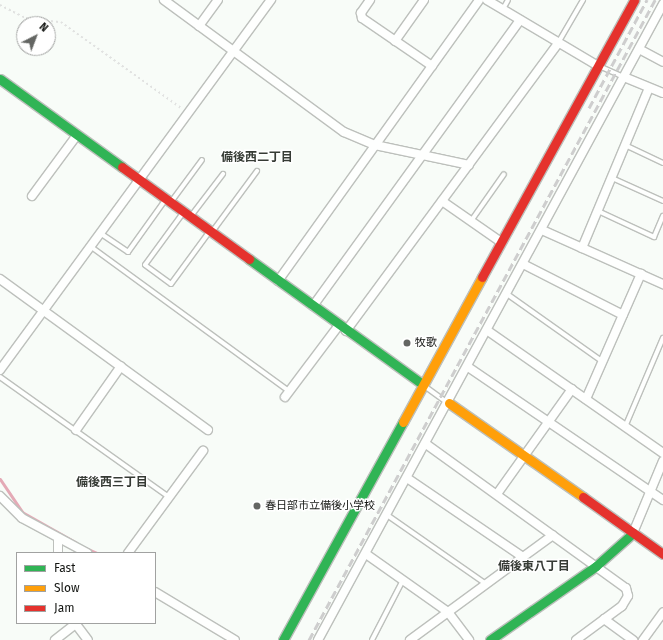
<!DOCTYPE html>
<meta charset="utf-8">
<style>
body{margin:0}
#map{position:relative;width:663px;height:640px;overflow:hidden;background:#f8fcf8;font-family:"Fira Sans","Noto Sans JP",sans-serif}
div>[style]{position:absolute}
.stream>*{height:3px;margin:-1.5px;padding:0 1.5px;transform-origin:1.5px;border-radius:1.5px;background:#e4aab6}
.path>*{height:1.5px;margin-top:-0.75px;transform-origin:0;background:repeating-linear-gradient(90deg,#e1e2e1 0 2px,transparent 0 5px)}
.roads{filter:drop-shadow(1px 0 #bdc0bc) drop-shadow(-1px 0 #bdc0bc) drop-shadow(0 1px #bdc0bc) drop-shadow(0 -1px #bdc0bc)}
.lane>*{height:4px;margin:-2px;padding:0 2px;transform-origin:2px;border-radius:2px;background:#fefffe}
.street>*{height:8px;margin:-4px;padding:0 4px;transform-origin:4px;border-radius:4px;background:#fefffe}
.fast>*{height:9px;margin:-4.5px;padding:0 4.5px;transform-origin:4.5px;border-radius:4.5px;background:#30b455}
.slow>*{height:9px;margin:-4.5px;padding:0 4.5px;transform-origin:4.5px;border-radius:4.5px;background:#ff9f0a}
.jam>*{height:9px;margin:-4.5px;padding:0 4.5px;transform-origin:4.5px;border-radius:4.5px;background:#e5322d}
.rail>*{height:3px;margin-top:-1.5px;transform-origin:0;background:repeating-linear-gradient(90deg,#cecece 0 8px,transparent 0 12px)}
.dots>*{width:11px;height:11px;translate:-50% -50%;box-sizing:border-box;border:2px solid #fff;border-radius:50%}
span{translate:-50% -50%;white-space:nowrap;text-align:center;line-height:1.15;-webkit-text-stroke:3px #fff;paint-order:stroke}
.poi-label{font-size:11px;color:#141613}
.left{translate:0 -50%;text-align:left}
.neighbourhood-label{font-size:12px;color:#363b35;font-weight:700}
.legend{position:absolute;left:16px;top:552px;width:140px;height:72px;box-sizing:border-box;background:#fff;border:1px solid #a1a2a1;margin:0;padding:5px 7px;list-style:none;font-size:12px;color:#141613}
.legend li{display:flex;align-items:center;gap:8px;height:20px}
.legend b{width:20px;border:1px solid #a1a2a1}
.north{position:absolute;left:16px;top:16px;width:40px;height:40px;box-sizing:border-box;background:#fff;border:1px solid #a1a2a1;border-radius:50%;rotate:42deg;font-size:11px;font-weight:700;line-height:16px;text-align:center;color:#141613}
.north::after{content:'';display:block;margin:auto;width:14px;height:18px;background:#646663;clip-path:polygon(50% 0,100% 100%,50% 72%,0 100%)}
</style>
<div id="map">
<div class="stream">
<i style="left:0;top:479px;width:40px;rotate:56deg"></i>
<i style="left:22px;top:512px;width:61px;rotate:29.5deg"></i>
<i style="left:81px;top:546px;width:17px;rotate:24deg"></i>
</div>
<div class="path">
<i style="left:0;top:5px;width:29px;rotate:27deg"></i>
<i style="left:26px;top:18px;width:35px;rotate:7deg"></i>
<i style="left:61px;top:22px;width:148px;rotate:35.6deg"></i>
</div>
<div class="roads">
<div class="lane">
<i style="left:503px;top:9px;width:10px;rotate:-61deg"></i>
<i style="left:558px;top:43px;width:50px;rotate:-59.8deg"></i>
<i style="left:599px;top:66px;width:27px;rotate:24deg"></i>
<i style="left:625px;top:145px;width:42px;rotate:25.3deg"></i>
<i style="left:612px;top:178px;width:56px;rotate:24.3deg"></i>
<i style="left:171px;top:202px;width:52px;rotate:-53.6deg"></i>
<i style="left:598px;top:211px;width:62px;rotate:24.9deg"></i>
<i style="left:654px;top:237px;width:23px;rotate:-67deg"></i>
<i style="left:183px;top:213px;width:64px;rotate:126.2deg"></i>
<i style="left:145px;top:265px;width:32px;rotate:36deg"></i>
<i style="left:171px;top:284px;width:66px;rotate:-53.7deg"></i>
<i style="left:191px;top:216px;width:53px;rotate:-52.7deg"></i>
<i style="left:471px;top:221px;width:57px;rotate:-54.9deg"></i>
<i style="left:212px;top:232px;width:76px;rotate:-53.6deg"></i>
<i style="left:100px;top:233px;width:34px;rotate:34deg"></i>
<i style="left:128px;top:252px;width:65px;rotate:-54.4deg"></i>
<i style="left:90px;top:246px;width:248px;rotate:36.1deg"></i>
<i style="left:507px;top:294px;width:118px;rotate:35.3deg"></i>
<i style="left:0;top:377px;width:207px;rotate:35.4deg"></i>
<i style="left:423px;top:385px;width:31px;rotate:36deg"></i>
<i style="left:625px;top:427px;width:97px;rotate:-66.9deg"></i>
<i style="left:387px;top:515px;width:121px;rotate:34.9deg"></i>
<i style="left:372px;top:640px;width:68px;rotate:-62.7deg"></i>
</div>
<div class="street">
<i style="left:164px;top:0;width:223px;rotate:36.3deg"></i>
<i style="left:344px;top:132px;width:34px;rotate:23deg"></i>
<i style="left:375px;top:145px;width:96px;rotate:12deg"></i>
<i style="left:370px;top:0;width:16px;rotate:125deg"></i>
<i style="left:361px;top:13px;width:5px;rotate:79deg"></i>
<i style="left:362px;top:18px;width:85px;rotate:34.4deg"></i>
<i style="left:487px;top:0;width:129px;rotate:30.7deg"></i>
<i style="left:199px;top:26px;width:32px;rotate:-54deg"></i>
<i style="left:395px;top:41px;width:50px;rotate:-54.7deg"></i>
<i style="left:639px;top:49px;width:27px;rotate:28deg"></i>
<i style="left:624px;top:77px;width:42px;rotate:22.3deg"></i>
<i style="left:32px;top:196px;width:76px;rotate:-53.6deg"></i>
<i style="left:442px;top:201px;width:72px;rotate:34.8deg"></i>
<i style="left:542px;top:230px;width:133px;rotate:24.1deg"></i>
<i style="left:582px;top:248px;width:173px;rotate:-67.3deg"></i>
<i style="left:523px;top:264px;width:112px;rotate:27deg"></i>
<i style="left:0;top:279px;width:257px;rotate:36deg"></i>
<i style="left:278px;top:281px;width:345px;rotate:-54.4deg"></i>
<i style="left:313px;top:306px;width:353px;rotate:-54.1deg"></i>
<i style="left:346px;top:331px;width:358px;rotate:-53.6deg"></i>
<i style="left:488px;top:331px;width:213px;rotate:34.9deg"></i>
<i style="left:468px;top:367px;width:236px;rotate:34.3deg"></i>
<i style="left:0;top:370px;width:459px;rotate:-53.8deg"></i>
<i style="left:285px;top:397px;width:90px;rotate:-53.1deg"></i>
<i style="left:586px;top:399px;width:137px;rotate:-66.3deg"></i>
<i style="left:76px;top:430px;width:78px;rotate:-54.9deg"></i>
<i style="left:426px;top:444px;width:246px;rotate:35.8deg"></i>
<i style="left:626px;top:588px;width:8px;rotate:76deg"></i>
<i style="left:628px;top:596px;width:12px;rotate:121deg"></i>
<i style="left:622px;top:606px;width:57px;rotate:143.5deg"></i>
<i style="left:407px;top:478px;width:140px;rotate:34.3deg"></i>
<i style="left:497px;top:494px;width:129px;rotate:-54.5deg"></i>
<i style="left:0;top:496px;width:31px;rotate:45deg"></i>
<i style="left:22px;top:518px;width:74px;rotate:28.3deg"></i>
<i style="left:633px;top:533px;width:78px;rotate:-67.4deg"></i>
<i style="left:58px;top:553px;width:15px;rotate:-90deg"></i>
<i style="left:128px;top:553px;width:127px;rotate:-53.7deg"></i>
<i style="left:366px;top:554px;width:100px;rotate:35.3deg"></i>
<i style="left:448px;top:612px;width:35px;rotate:53deg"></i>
<i style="left:155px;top:592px;width:93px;rotate:31deg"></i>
<i style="left:604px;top:619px;width:36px;rotate:36deg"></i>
<i style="left:75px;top:623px;width:21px;rotate:53deg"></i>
<i style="left:55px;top:640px;width:28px;rotate:-38deg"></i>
<i style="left:318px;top:640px;width:724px;rotate:-61.52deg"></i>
<i style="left:410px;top:640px;width:177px;rotate:-36.3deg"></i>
<i style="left:643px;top:640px;width:34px;rotate:-54deg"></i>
</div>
<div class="fast">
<i style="left:0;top:79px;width:150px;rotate:35.8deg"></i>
<i style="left:249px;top:259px;width:213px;rotate:35.8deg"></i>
<i style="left:283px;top:640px;width:249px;rotate:-61.2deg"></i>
<i style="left:490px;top:640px;width:129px;rotate:-34.9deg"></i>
<i style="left:596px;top:566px;width:50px;rotate:-41.7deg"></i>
</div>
<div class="slow">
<i style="left:449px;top:403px;width:164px;rotate:35deg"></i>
<i style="left:403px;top:422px;width:165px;rotate:-61.4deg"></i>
</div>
<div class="jam">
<i style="left:122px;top:167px;width:157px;rotate:35.9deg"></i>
<i style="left:482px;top:277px;width:316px;rotate:-61.2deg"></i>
<i style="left:583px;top:497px;width:98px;rotate:35.5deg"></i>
</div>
</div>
<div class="rail">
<i style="left:589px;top:108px;width:123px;rotate:-61.8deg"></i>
<i style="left:309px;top:640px;width:728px;rotate:-61.6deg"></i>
</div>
<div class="dots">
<i style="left:407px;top:343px;background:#646663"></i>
<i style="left:257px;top:506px;background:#646663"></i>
</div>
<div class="poi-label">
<span class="left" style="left:415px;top:343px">牧歌</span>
<span class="left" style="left:265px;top:506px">春日部市立備後小学校</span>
</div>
<div class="neighbourhood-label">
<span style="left:257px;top:158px">備後西二丁目</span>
<span style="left:112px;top:483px">備後西三丁目</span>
<span style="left:534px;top:567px">備後東八丁目</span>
</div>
<ul class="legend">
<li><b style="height:5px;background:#30b455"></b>Fast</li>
<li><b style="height:5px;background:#ff9f0a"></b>Slow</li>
<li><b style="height:5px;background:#e5322d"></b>Jam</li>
</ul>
<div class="north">N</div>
</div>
